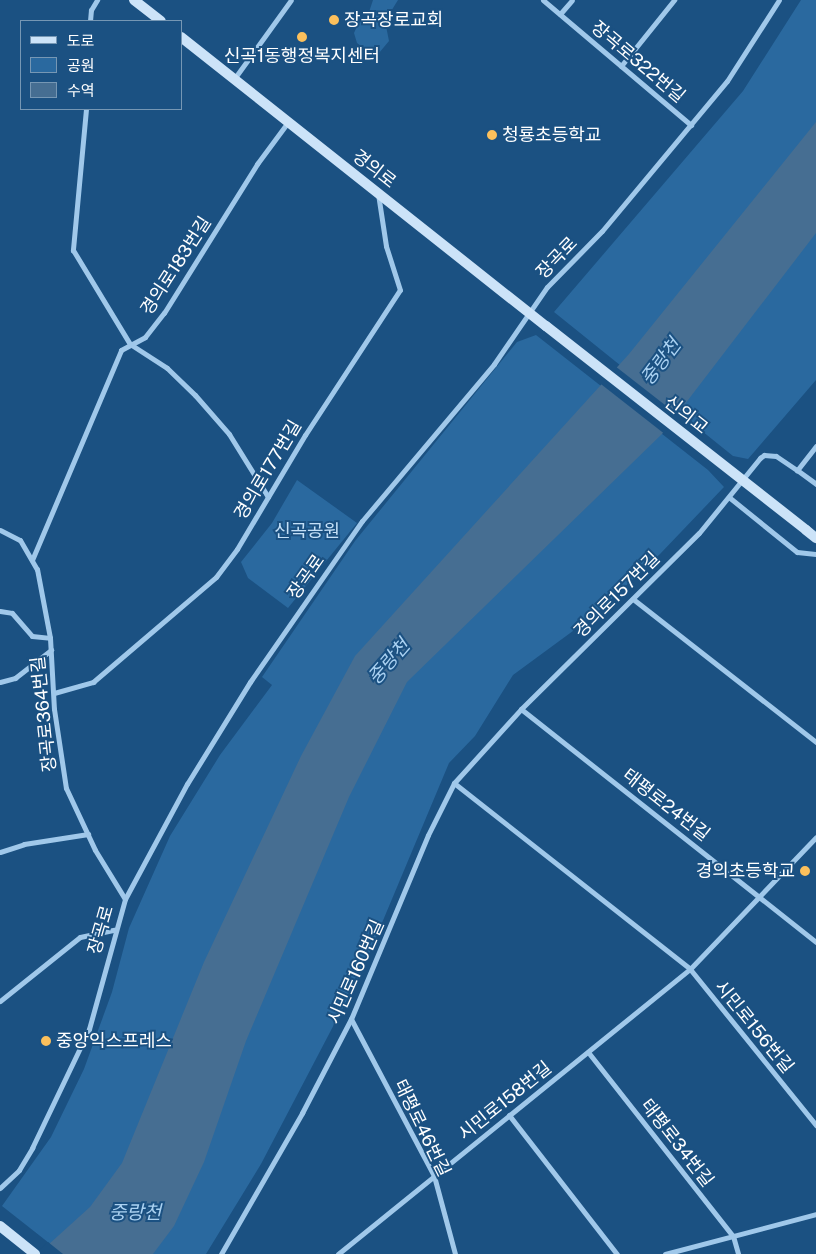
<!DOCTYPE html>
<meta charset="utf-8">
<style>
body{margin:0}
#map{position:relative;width:816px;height:1254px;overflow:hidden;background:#1b5182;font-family:"Public Sans","Noto Sans KR",sans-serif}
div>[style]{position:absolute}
.green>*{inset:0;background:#2a699f}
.water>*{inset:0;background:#466e92}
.pier>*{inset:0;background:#1b5182;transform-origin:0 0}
.street>*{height:5px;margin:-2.5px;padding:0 2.5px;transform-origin:2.5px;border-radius:2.5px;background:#a0c8ea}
.secondary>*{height:10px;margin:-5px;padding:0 5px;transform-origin:5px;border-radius:5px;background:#cce3f8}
.secondary-bridge>*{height:10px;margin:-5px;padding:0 5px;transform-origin:5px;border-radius:5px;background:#cce3f8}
.dots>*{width:14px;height:14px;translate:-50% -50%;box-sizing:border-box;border:2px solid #1b5182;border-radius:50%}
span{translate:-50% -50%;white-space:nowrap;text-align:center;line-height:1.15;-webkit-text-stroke:4px #1b5182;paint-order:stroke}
.poi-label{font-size:18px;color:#fff}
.left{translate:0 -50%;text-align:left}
.right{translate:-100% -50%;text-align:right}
.street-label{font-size:18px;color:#fff}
.park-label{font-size:18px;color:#c4e0f8}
.water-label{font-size:19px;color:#abd2f2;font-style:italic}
.legend{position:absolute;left:20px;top:20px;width:162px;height:90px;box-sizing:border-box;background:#1b5182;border:1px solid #7697b4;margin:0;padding:6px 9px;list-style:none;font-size:15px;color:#fff}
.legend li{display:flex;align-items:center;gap:10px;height:25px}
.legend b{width:25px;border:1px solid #7697b4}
</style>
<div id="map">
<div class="green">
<i style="clip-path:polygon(373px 0,398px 0,385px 21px,389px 41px,379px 53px,370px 53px,357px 43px,354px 33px,358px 24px,368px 15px)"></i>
<i style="clip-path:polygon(801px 0,816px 0,816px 380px,748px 459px,733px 456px,554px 312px,743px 91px)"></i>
<i style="clip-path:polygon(536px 335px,708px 470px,724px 487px,660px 554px,592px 617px,513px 675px,475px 736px,449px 763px,361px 973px,261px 1164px,206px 1254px,63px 1254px,2px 1206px,51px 1137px,84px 1069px,112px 992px,129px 928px,170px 836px,220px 755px,272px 685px,262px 677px,355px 541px,517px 342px)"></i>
<i style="clip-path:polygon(297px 480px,357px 523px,288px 608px,248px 578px,241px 562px,272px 523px)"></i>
</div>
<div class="water">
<i style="clip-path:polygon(816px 122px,816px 233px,662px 434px,407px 682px,349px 797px,246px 1041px,204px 1162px,174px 1226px,153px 1254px,38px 1254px,90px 1207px,122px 1163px,204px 962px,301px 756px,355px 656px,629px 354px)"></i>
</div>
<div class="pier">
<i style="left:615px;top:366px;width:81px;height:23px;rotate:38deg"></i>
<i style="clip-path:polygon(48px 1242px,63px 1254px,35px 1254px)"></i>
</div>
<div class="street">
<i style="left:543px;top:0;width:194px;rotate:40.2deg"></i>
<i style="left:560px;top:14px;width:18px;rotate:-49deg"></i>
<i style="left:90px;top:21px;width:11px;rotate:-85deg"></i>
<i style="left:91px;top:10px;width:12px;rotate:-59deg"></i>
<i style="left:621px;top:66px;width:85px;rotate:-51.2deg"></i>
<i style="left:234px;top:79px;width:97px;rotate:-54.2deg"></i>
<i style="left:86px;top:109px;width:142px;rotate:95.3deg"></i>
<i style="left:73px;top:250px;width:110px;rotate:58.8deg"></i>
<i style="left:130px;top:344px;width:44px;rotate:33deg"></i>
<i style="left:167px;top:368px;width:39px;rotate:44deg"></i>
<i style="left:195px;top:395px;width:52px;rotate:48.9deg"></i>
<i style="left:229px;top:434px;width:74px;rotate:58.2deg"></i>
<i style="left:816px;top:446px;width:31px;rotate:128deg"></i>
<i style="left:797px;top:470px;width:24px;rotate:36deg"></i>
<i style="left:730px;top:498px;width:86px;rotate:38.9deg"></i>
<i style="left:797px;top:552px;width:19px;rotate:6deg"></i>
<i style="left:0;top:530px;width:22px;rotate:27deg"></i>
<i style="left:20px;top:540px;width:34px;rotate:60deg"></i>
<i style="left:37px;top:569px;width:70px;rotate:79.3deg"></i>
<i style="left:50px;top:638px;width:71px;rotate:86.8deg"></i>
<i style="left:54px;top:709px;width:80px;rotate:81.4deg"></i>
<i style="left:66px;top:788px;width:68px;rotate:64.9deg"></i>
<i style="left:95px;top:850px;width:57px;rotate:58.5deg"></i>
<i style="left:32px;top:560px;width:228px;rotate:-67deg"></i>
<i style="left:121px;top:350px;width:27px;rotate:-28deg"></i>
<i style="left:145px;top:337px;width:31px;rotate:-52deg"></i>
<i style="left:164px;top:313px;width:176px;rotate:-58deg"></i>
<i style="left:257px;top:164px;width:52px;rotate:-53.6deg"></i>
<i style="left:633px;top:599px;width:232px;rotate:38deg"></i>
<i style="left:0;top:611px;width:12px;rotate:9deg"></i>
<i style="left:12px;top:613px;width:30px;rotate:49deg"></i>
<i style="left:32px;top:636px;width:18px;rotate:6deg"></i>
<i style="left:0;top:682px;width:16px;rotate:-15deg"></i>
<i style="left:15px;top:678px;width:46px;rotate:-37.9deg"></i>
<i style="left:54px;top:693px;width:41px;rotate:-15.8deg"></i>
<i style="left:93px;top:682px;width:162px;rotate:-40.5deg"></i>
<i style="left:216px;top:577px;width:35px;rotate:-53deg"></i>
<i style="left:237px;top:549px;width:133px;rotate:-59.2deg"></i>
<i style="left:305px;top:435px;width:173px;rotate:-56.8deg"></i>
<i style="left:400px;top:290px;width:46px;rotate:-107.7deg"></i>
<i style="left:386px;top:246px;width:53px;rotate:-98.7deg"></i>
<i style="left:521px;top:709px;width:376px;rotate:38.3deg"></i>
<i style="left:454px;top:783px;width:300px;rotate:38.2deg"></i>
<i style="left:690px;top:969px;width:201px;rotate:51.1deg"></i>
<i style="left:0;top:852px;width:25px;rotate:-18deg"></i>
<i style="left:24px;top:844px;width:65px;rotate:-8.9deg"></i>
<i style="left:0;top:1001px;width:102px;rotate:-38.7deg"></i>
<i style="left:80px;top:937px;width:35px;rotate:-12deg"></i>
<i style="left:351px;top:1019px;width:178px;rotate:62.1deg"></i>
<i style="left:434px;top:1176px;width:81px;rotate:74.9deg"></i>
<i style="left:588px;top:1052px;width:234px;rotate:51.8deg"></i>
<i style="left:733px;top:1236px;width:19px;rotate:74deg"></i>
<i style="left:509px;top:1115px;width:176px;rotate:52.2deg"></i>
<i style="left:0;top:1188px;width:26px;rotate:-43deg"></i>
<i style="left:19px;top:1170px;width:26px;rotate:-59deg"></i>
<i style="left:32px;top:1148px;width:132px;rotate:-64.4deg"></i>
<i style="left:89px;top:1029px;width:135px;rotate:-74.5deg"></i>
<i style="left:125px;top:899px;width:131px;rotate:-61.7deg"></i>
<i style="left:187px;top:784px;width:120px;rotate:-58.3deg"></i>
<i style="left:250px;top:682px;width:196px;rotate:-55.2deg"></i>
<i style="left:362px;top:521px;width:205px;rotate:-49.9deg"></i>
<i style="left:494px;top:364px;width:93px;rotate:-55.5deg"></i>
<i style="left:547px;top:287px;width:78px;rotate:-45.5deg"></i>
<i style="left:602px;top:231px;width:195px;rotate:-50.2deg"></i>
<i style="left:727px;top:81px;width:96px;rotate:-57.3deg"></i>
<i style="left:221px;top:1254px;width:163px;rotate:-60.1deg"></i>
<i style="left:302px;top:1113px;width:106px;rotate:-62.5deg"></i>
<i style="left:351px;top:1019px;width:199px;rotate:-67.3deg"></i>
<i style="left:428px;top:835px;width:58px;rotate:-63.4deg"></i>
<i style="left:454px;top:783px;width:100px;rotate:-47.8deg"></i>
<i style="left:521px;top:709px;width:250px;rotate:-44.7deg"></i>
<i style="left:699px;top:533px;width:97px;rotate:-50.9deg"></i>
<i style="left:760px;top:458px;width:5px;rotate:-37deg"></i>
<i style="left:764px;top:455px;width:12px;rotate:5deg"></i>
<i style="left:776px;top:456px;width:25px;rotate:34deg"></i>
<i style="left:338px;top:1254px;width:453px;rotate:-39deg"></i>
<i style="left:690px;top:969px;width:182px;rotate:-46.3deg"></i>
<i style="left:665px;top:1254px;width:156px;rotate:-14.8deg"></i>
</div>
<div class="secondary">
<i style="left:134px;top:0;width:34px;rotate:38deg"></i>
<i style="left:181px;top:37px;width:466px;rotate:38.4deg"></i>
<i style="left:806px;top:530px;width:13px;rotate:39deg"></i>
<i style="left:0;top:1226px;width:45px;rotate:38.7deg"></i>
</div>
<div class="secondary-bridge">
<i style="left:546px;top:326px;width:330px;rotate:38.1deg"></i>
</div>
<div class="dots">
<i style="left:334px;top:20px;background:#fcc05c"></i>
<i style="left:302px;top:37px;background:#fcc05c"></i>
<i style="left:492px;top:135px;background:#fcc05c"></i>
<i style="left:805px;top:871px;background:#fcc05c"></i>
<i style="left:46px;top:1041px;background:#fcc05c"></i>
</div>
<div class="poi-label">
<span class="left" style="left:344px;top:20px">장곡장로교회</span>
<span style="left:302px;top:56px">신곡1동행정복지센터</span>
<span class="left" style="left:502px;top:135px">청룡초등학교</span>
<span class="right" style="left:795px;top:871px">경의초등학교</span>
<span class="left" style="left:56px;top:1041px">중앙익스프레스</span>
</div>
<div class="street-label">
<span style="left:638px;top:62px;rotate:40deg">장곡로322번길</span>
<span style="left:374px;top:169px;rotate:38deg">경의로</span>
<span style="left:557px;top:258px;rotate:-46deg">장곡로</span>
<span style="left:176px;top:266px;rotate:-57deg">경의로183번길</span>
<span style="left:686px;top:415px;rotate:38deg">신의교</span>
<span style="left:268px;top:470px;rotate:-59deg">경의로177번길</span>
<span style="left:306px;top:577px;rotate:-55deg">장곡로</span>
<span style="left:617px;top:595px;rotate:-45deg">경의로157번길</span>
<span style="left:44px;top:714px;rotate:-96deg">장곡로364번길</span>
<span style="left:666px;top:805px;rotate:38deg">태평로24번길</span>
<span style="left:101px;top:930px;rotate:-74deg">장곡로</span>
<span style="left:356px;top:972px;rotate:-66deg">시민로160번길</span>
<span style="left:754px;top:1027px;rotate:51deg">시민로156번길</span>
<span style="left:505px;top:1101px;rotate:-39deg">시민로158번길</span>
<span style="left:422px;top:1128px;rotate:64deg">태평로46번길</span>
<span style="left:677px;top:1143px;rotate:52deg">태평로34번길</span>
</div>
<div class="park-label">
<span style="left:307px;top:531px">신곡공원</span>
</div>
<div class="water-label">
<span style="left:661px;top:362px;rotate:-53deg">중랑천</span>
<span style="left:389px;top:662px;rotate:-49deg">중랑천</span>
<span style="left:135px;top:1213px">중랑천</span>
</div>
<ul class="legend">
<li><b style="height:6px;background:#cce3f8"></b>도로</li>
<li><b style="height:14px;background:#2a699f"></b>공원</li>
<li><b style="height:14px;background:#466e92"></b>수역</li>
</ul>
</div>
